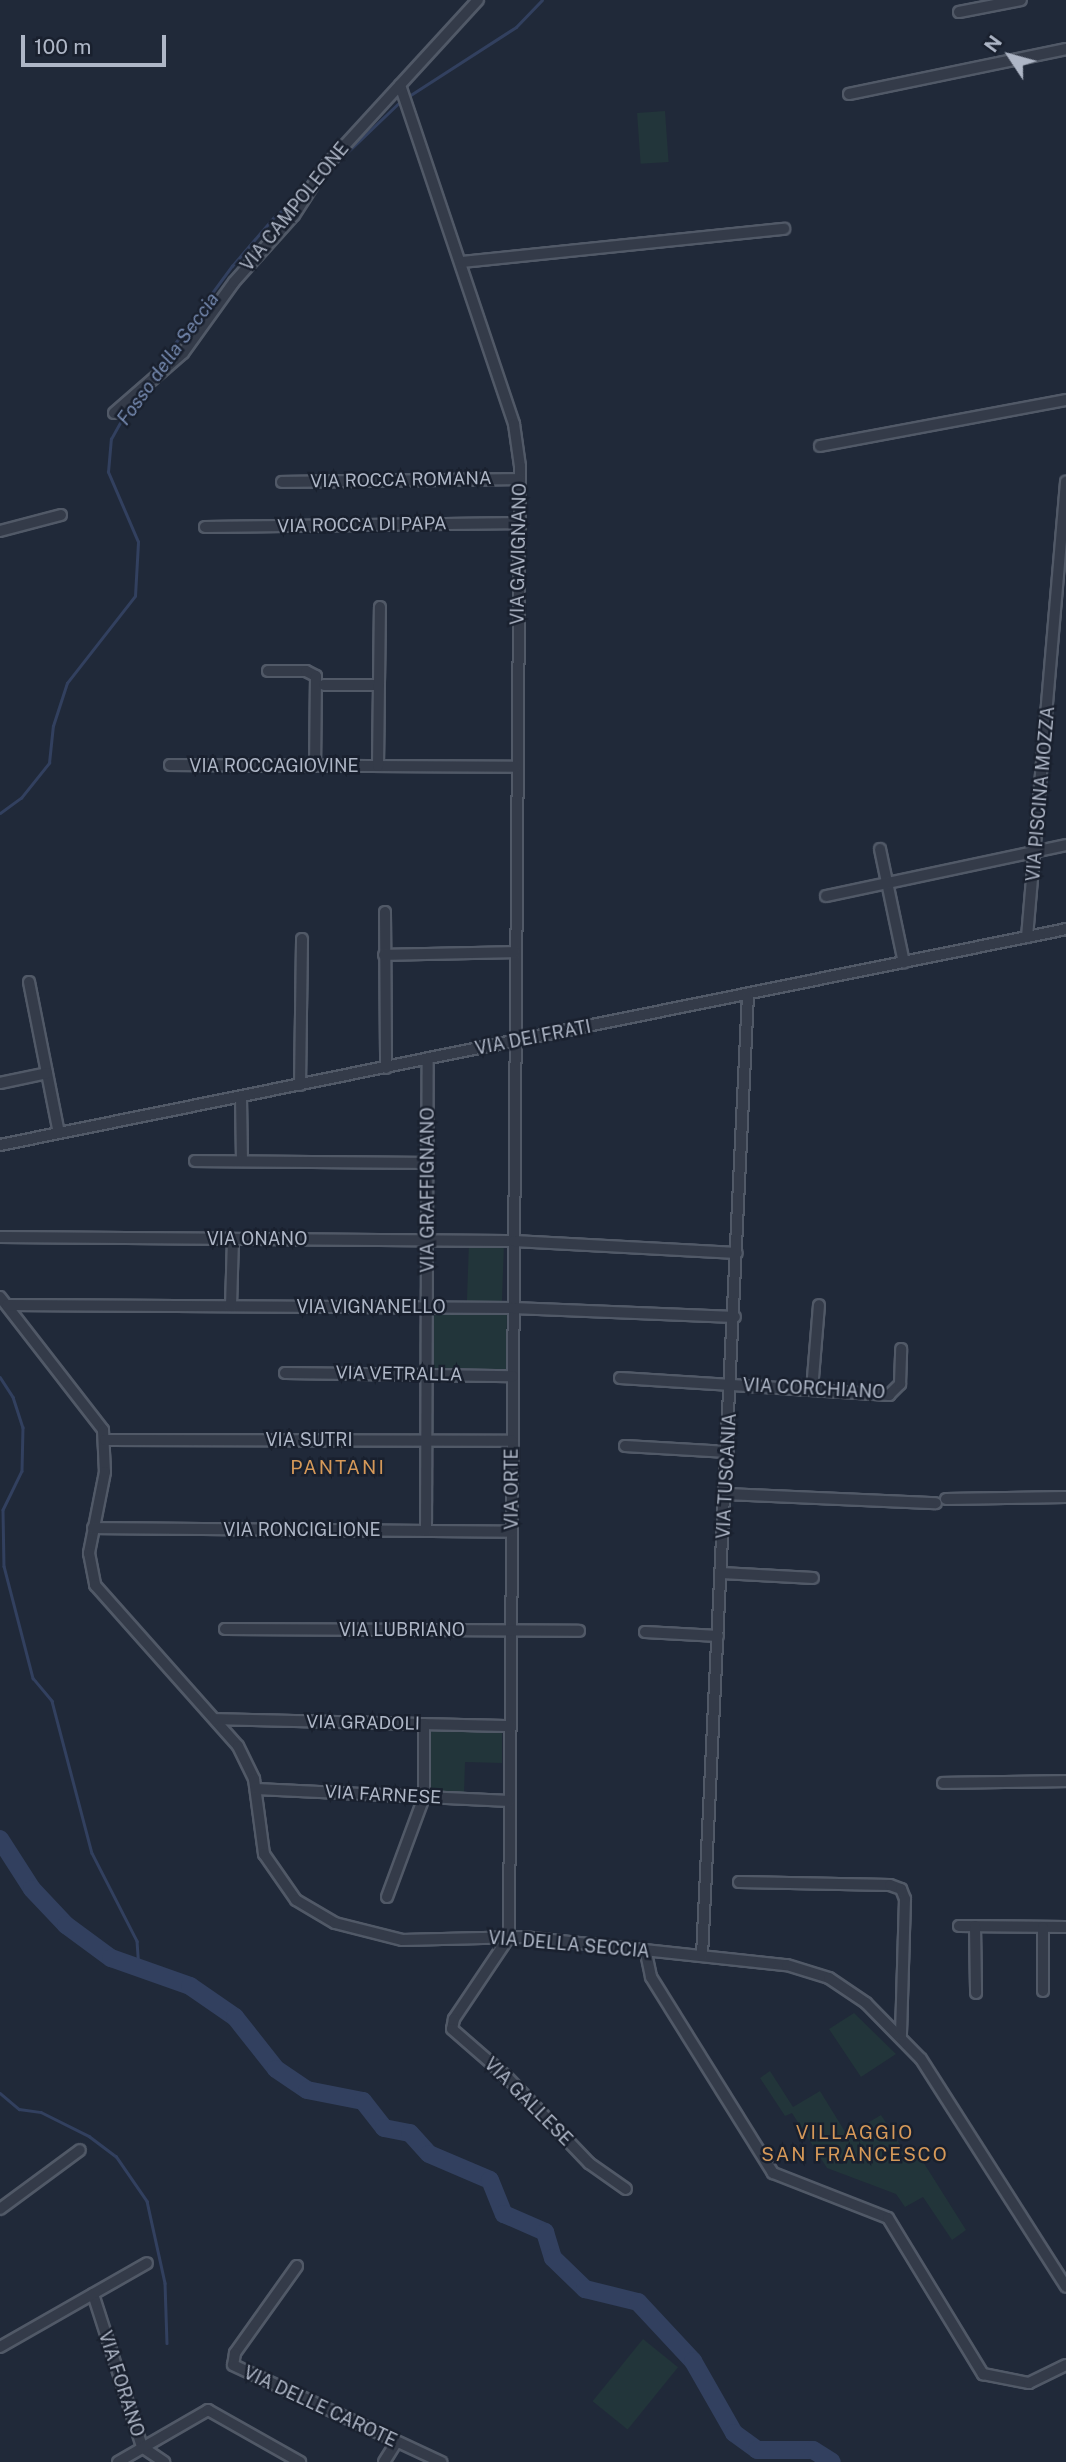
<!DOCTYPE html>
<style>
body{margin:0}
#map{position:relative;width:1066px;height:2462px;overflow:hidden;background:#202939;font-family:"Public Sans",sans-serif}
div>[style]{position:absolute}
.green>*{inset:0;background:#22353a;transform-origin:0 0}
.stream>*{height:2.5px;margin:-1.25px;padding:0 1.25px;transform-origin:1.25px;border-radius:1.25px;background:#32405f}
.river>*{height:18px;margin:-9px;padding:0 9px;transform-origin:9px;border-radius:9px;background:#32405f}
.roads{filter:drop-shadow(2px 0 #515967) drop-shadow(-2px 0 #515967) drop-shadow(0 2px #515967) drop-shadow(0 -2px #515967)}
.street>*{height:10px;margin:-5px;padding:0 5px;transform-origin:5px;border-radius:5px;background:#343b49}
span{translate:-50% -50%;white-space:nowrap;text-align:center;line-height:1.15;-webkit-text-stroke:5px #19202e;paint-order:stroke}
.street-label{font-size:18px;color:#aeb6c6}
.water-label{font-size:19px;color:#7589af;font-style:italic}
.neighbourhood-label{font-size:19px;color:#d69959;letter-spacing:2px}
.north{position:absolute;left:975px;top:21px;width:70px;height:70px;-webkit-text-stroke:5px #19202e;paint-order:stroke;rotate:306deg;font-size:19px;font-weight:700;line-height:28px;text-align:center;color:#aeb6c6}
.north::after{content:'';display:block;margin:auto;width:24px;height:32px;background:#aeb6c6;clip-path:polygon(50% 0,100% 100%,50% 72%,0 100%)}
.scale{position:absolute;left:21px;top:35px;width:145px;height:32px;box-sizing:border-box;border:4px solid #aeb6c6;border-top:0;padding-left:9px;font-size:21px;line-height:24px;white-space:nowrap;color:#aeb6c6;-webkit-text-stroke:5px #19202e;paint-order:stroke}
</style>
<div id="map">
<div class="green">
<i style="left:665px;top:111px;width:51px;height:28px;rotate:86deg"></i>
<i style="left:469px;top:1242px;width:35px;height:59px;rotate:2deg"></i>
<i style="left:431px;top:1310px;width:76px;height:58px;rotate:1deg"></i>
<i style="clip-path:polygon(426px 1729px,502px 1729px,502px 1763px,465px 1762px,464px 1794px,425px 1794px)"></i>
<i style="clip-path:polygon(854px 2013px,896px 2054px,861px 2077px,829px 2029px)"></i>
<i style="clip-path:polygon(770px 2071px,793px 2107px,820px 2091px,847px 2135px,881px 2115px,906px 2154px,915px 2149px,966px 2230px,952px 2240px,923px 2197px,905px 2207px,896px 2194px,827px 2168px,792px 2113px,785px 2116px,760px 2078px)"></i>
<i style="left:643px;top:2339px;width:45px;height:80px;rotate:39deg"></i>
</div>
<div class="stream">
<i style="left:409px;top:96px;width:127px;rotate:-32.8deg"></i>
<i style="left:516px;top:27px;width:37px;rotate:-46deg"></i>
<i style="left:332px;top:167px;width:98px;rotate:-43.8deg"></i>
<i style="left:154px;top:372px;width:132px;rotate:-53.7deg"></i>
<i style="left:232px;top:266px;width:65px;rotate:-49.4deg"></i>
<i style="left:274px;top:217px;width:35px;rotate:-39deg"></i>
<i style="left:0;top:813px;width:26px;rotate:-36deg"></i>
<i style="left:21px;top:798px;width:45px;rotate:-51.3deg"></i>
<i style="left:49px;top:763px;width:37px;rotate:-84deg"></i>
<i style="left:53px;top:726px;width:45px;rotate:-72deg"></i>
<i style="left:67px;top:683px;width:110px;rotate:-52deg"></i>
<i style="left:135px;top:596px;width:54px;rotate:-86.8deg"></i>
<i style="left:138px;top:542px;width:76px;rotate:-113.2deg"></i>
<i style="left:108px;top:472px;width:33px;rotate:-85deg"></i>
<i style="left:111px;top:439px;width:38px;rotate:-61deg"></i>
<i style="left:0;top:1377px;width:24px;rotate:57deg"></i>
<i style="left:13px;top:1397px;width:32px;rotate:72deg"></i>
<i style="left:23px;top:1427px;width:44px;rotate:91.3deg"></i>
<i style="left:22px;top:1471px;width:43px;rotate:116deg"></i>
<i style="left:3px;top:1510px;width:56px;rotate:89deg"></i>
<i style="left:4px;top:1566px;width:116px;rotate:75.5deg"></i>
<i style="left:33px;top:1678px;width:30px;rotate:50deg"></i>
<i style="left:52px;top:1701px;width:157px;rotate:75.3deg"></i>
<i style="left:92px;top:1853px;width:99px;rotate:62.9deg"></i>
<i style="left:137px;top:1941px;width:26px;rotate:86deg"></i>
<i style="left:0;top:2093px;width:25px;rotate:40deg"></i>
<i style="left:19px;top:2109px;width:22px;rotate:8deg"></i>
<i style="left:41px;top:2112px;width:54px;rotate:26.6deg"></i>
<i style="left:89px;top:2136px;width:34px;rotate:37deg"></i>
<i style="left:116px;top:2156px;width:55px;rotate:55.4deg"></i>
<i style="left:147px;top:2201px;width:84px;rotate:77.6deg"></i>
<i style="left:165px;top:2283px;width:60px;rotate:88.1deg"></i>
</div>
<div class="river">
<i style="left:0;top:1839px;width:59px;rotate:57.4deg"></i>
<i style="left:32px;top:1889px;width:50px;rotate:46.6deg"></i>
<i style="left:66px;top:1925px;width:56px;rotate:36.3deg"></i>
<i style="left:111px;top:1958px;width:84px;rotate:19.5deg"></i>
<i style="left:190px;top:1986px;width:55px;rotate:34.6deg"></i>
<i style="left:235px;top:2017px;width:66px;rotate:51.7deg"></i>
<i style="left:276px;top:2069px;width:37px;rotate:34deg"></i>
<i style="left:307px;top:2090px;width:57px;rotate:11.1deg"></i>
<i style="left:363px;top:2101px;width:34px;rotate:52deg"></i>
<i style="left:384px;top:2128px;width:26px;rotate:11deg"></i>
<i style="left:410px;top:2133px;width:28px;rotate:48deg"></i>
<i style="left:429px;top:2154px;width:66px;rotate:23.1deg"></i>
<i style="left:490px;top:2180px;width:37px;rotate:68deg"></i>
<i style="left:504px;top:2214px;width:45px;rotate:23.7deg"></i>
<i style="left:545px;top:2232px;width:27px;rotate:73deg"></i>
<i style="left:553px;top:2258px;width:45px;rotate:44.1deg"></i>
<i style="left:585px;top:2289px;width:55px;rotate:13.8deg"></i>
<i style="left:638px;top:2302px;width:81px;rotate:47deg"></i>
<i style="left:693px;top:2361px;width:83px;rotate:60.3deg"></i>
<i style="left:734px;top:2433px;width:29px;rotate:36deg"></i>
<i style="left:757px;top:2450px;width:56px"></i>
<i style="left:813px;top:2450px;width:22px;rotate:32deg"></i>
</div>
<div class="roads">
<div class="street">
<i style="left:959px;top:12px;width:63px;rotate:-11deg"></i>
<i style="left:400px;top:85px;width:358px;rotate:71.4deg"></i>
<i style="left:514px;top:424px;width:42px;rotate:81.9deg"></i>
<i style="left:520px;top:466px;width:1471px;rotate:90.43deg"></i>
<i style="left:509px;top:1937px;width:99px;rotate:123.9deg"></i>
<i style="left:454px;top:2019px;width:10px;rotate:101deg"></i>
<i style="left:452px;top:2029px;width:70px;rotate:41deg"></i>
<i style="left:505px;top:2075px;width:122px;rotate:46.3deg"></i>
<i style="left:589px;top:2163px;width:45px;rotate:35.1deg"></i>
<i style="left:849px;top:94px;width:222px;rotate:-11.7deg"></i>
<i style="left:462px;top:262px;width:324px;rotate:-5.9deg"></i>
<i style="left:114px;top:413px;width:91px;rotate:-41deg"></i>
<i style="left:183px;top:353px;width:87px;rotate:-54.3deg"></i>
<i style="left:234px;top:282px;width:90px;rotate:-48.2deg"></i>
<i style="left:294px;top:215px;width:56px;rotate:-57.4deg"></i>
<i style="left:324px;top:168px;width:228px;rotate:-47.5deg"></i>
<i style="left:820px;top:446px;width:250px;rotate:-10.6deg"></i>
<i style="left:282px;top:482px;width:238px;rotate:-0.7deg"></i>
<i style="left:205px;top:527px;width:315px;rotate:-0.7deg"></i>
<i style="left:0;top:531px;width:63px;rotate:-14.7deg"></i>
<i style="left:268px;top:671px;width:38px"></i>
<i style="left:306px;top:671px;width:11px;rotate:27deg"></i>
<i style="left:316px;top:676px;width:90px;rotate:90.6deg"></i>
<i style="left:324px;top:685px;width:55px"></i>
<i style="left:170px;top:765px;width:346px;rotate:0.3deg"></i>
<i style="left:378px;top:766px;width:159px;rotate:-89.3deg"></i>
<i style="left:880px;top:849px;width:116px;rotate:78.1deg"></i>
<i style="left:826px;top:896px;width:245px;rotate:-12deg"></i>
<i style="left:385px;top:912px;width:156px;rotate:89.6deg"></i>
<i style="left:1027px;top:937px;width:457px;rotate:-85.1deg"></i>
<i style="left:384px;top:955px;width:131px;rotate:-1.3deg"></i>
<i style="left:29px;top:982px;width:154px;rotate:78.8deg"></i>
<i style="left:0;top:1083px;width:48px;rotate:-12deg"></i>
<i style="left:300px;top:1085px;width:146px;rotate:-89.2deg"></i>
<i style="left:241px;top:1097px;width:64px;rotate:89.1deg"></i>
<i style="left:0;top:1145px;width:1088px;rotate:-11.45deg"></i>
<i style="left:195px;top:1161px;width:233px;rotate:0.5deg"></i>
<i style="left:0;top:1237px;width:514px;rotate:0.45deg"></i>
<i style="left:514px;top:1241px;width:223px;rotate:3.1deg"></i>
<i style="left:0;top:1297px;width:168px;rotate:52.2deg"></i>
<i style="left:103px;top:1430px;width:42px;rotate:87.3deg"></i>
<i style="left:105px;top:1472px;width:83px;rotate:101.2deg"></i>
<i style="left:89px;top:1553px;width:33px;rotate:79deg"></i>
<i style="left:95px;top:1585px;width:215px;rotate:48.4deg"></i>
<i style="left:238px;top:1746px;width:37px;rotate:64deg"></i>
<i style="left:254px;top:1779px;width:76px;rotate:82.4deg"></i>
<i style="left:264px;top:1854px;width:56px;rotate:55.2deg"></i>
<i style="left:296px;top:1900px;width:45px;rotate:30.5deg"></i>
<i style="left:335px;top:1923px;width:69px;rotate:14.2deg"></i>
<i style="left:402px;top:1940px;width:121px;rotate:-1.4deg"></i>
<i style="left:523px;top:1937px;width:265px;rotate:6.1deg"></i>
<i style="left:787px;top:1965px;width:44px;rotate:17.2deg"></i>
<i style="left:829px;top:1978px;width:45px;rotate:34deg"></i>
<i style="left:866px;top:2003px;width:78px;rotate:45.5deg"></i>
<i style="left:921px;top:2059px;width:270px;rotate:57.5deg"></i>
<i style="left:7px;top:1305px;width:506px;rotate:0.34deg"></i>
<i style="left:513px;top:1308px;width:222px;rotate:2.3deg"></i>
<i style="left:231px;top:1306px;width:67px;rotate:-88.3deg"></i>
<i style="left:285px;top:1373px;width:228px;rotate:0.8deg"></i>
<i style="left:620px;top:1378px;width:270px;rotate:3.6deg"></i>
<i style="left:889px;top:1395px;width:16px;rotate:-45deg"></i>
<i style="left:900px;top:1384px;width:35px;rotate:-88deg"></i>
<i style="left:812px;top:1390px;width:85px;rotate:-85.3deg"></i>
<i style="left:105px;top:1440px;width:407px;rotate:0.1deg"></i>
<i style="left:625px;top:1446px;width:103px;rotate:3.3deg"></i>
<i style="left:726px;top:1494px;width:210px;rotate:2.5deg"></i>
<i style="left:946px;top:1499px;width:120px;rotate:-1deg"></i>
<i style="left:93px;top:1528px;width:419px;rotate:0.5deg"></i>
<i style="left:426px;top:1531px;width:472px;rotate:-89.8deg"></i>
<i style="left:722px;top:1573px;width:91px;rotate:3.1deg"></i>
<i style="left:225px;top:1629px;width:354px;rotate:0.3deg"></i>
<i style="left:645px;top:1632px;width:73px;rotate:3.1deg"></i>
<i style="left:215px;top:1719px;width:296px;rotate:1.4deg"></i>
<i style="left:943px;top:1783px;width:123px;rotate:-0.9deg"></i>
<i style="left:256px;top:1789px;width:254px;rotate:2.7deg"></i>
<i style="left:739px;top:1882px;width:151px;rotate:1.1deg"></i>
<i style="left:890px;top:1885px;width:12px;rotate:20deg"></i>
<i style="left:901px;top:1889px;width:11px;rotate:68deg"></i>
<i style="left:905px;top:1899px;width:137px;rotate:91.7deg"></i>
<i style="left:387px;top:1897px;width:107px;rotate:-69.7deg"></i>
<i style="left:424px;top:1797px;width:73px;rotate:-90deg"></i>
<i style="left:959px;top:1926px;width:107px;rotate:0.5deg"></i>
<i style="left:975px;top:1926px;width:67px;rotate:89.1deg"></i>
<i style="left:1043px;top:1927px;width:64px;rotate:90deg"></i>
<i style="left:646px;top:1953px;width:25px;rotate:78deg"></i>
<i style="left:651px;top:1977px;width:231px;rotate:58.1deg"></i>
<i style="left:773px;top:2173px;width:123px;rotate:21.4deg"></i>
<i style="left:888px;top:2218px;width:183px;rotate:58.7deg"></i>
<i style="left:983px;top:2374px;width:47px;rotate:11.1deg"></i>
<i style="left:1029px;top:2383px;width:41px;rotate:-25.9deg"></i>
<i style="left:702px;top:1956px;width:961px;rotate:-87.26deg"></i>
<i style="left:0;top:2209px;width:99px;rotate:-36.4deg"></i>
<i style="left:297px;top:2266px;width:107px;rotate:125.5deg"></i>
<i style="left:235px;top:2353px;width:12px;rotate:99deg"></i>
<i style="left:233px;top:2365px;width:230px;rotate:25deg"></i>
<i style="left:93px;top:2294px;width:161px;rotate:72.2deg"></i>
<i style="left:142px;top:2447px;width:27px;rotate:34deg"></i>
<i style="left:0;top:2347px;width:169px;rotate:-29.7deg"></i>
<i style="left:118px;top:2462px;width:104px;rotate:-30deg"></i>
<i style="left:208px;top:2410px;width:106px;rotate:29.5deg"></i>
<i style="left:384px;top:2462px;width:22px;rotate:-58deg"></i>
</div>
</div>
<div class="street-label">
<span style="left:295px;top:207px;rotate:-51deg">VIA CAMPOLEONE</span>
<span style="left:401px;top:480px;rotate:-1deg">VIA ROCCA ROMANA</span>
<span style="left:362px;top:525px;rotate:-1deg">VIA ROCCA DI PAPA</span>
<span style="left:519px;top:554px;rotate:-89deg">VIA GAVIGNANO</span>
<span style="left:274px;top:766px">VIA ROCCAGIOVINE</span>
<span style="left:1041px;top:794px;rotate:-85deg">VIA PISCINA MOZZA</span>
<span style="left:533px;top:1038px;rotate:-11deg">VIA DEI FRATI</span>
<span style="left:428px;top:1190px;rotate:-90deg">VIA GRAFFIGNANO</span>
<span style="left:257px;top:1239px">VIA ONANO</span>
<span style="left:371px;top:1307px">VIA VIGNANELLO</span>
<span style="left:399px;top:1374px;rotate:1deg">VIA VETRALLA</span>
<span style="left:814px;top:1389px;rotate:3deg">VIA CORCHIANO</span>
<span style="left:309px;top:1440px">VIA SUTRI</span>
<span style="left:727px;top:1476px;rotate:-87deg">VIA TUSCANIA</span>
<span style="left:512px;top:1489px;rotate:-90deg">VIA ORTE</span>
<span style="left:302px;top:1530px">VIA RONCIGLIONE</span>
<span style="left:402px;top:1630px">VIA LUBRIANO</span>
<span style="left:363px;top:1723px;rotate:1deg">VIA GRADOLI</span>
<span style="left:383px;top:1795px;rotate:3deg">VIA FARNESE</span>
<span style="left:569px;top:1945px;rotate:5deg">VIA DELLA SECCIA</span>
<span style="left:528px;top:2102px;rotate:45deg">VIA GALLESE</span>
<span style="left:121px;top:2384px;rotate:72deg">VIA FORANO</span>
<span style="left:320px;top:2407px;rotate:25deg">VIA DELLE CAROTE</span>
</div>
<div class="water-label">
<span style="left:168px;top:359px;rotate:-54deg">Fosso della Seccia</span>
</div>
<div class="neighbourhood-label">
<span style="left:338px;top:1468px">PANTANI</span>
<span style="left:855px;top:2144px">VILLAGGIO<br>SAN FRANCESCO</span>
</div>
<div class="north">N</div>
<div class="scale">100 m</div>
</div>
